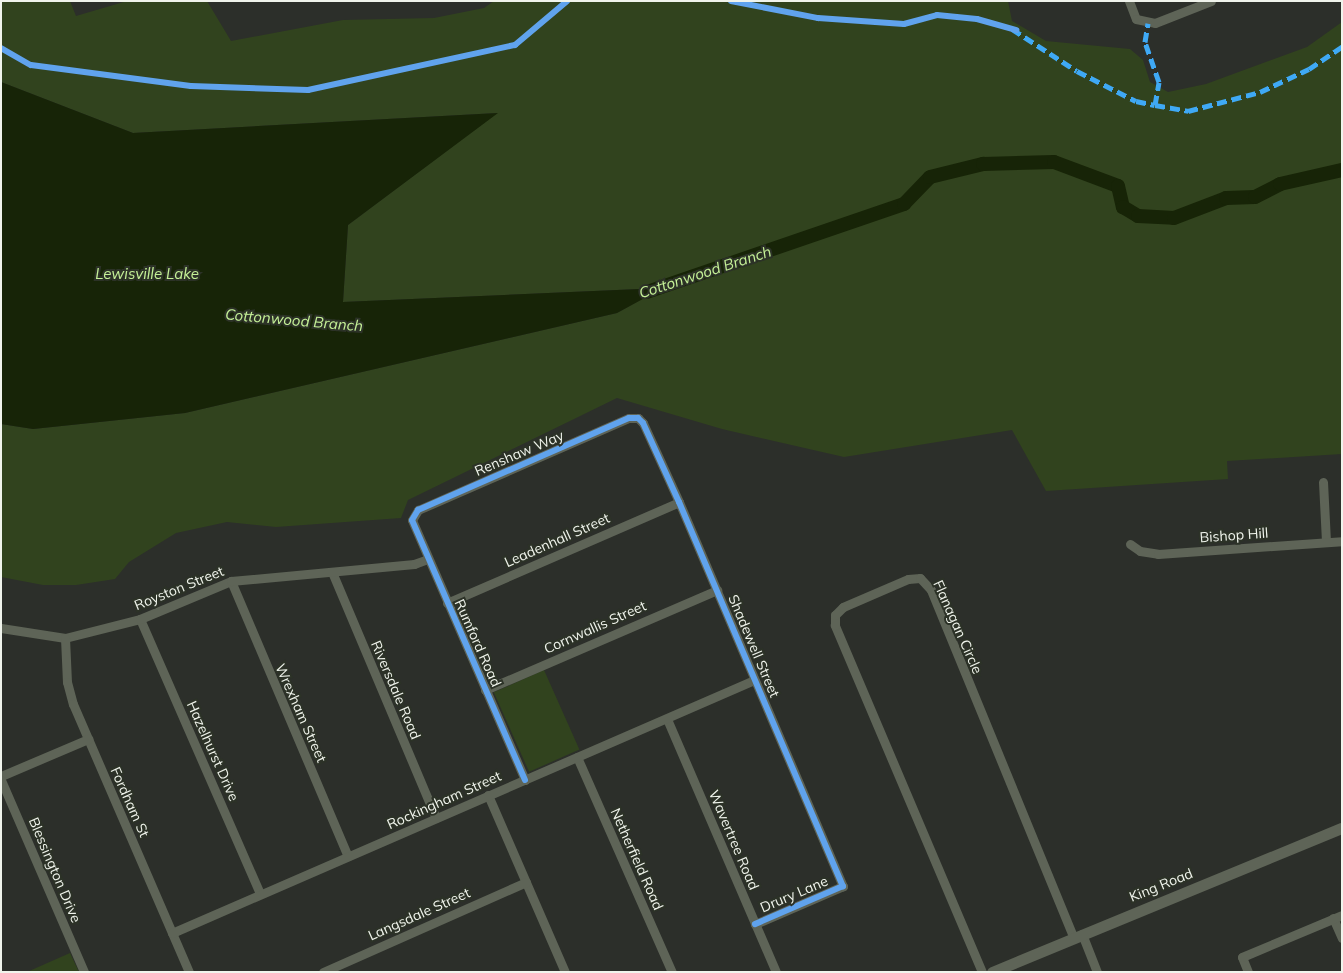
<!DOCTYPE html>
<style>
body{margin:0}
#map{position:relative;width:1343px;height:973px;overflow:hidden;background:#2c2f2a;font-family:Mulish,sans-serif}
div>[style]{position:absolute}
.green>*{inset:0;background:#31431e;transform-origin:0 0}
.water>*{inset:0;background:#172407}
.river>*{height:14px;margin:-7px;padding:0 7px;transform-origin:7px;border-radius:7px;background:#172407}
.minor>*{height:9px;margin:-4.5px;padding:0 4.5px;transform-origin:4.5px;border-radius:4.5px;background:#5e6457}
.tertiary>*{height:11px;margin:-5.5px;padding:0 5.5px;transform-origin:5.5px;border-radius:5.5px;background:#5e6457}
.quiet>*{height:5px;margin-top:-2.5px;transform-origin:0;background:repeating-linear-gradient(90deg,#3fa9f5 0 10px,transparent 0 15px)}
.cycleway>*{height:6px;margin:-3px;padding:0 3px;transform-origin:3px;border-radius:3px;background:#60a3ed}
span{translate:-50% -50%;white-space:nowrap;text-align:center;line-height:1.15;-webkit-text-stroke:4px #2c3227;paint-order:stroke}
.street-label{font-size:14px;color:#f0f4ec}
.water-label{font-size:15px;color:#c5f197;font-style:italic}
.frame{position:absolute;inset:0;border:2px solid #f0f4ec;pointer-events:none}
</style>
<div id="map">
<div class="green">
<i style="clip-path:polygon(1px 1px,70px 1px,76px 16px,127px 1px,207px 1px,231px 41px,343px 20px,434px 18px,484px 8px,494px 1px,1008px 1px,1012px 21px,1046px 41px,1130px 49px,1143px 60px,1150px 82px,1168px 92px,1206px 84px,1307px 47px,1342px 22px,1342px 454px,1227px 461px,1228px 479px,1046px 491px,1012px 430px,844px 457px,722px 429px,617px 398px,408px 500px,401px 518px,276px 527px,227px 522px,176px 533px,129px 562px,115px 579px,76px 585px,43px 585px,1px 577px,1px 424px,33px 429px,185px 413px,617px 313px,662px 288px,343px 302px,348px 225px,497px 113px,133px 133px,1px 82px)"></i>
<i style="left:544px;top:670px;width:87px;height:55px;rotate:66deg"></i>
<i style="clip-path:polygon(70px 953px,79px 972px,27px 972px)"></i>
</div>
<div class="water">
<i style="clip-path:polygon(1px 82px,133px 133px,498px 113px,348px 225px,343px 302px,663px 288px,617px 313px,185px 413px,33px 429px,1px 424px)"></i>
</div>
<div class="river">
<i style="left:647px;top:292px;width:272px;rotate:-18.9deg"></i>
<i style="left:904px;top:204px;width:37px;rotate:-46deg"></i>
<i style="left:930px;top:177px;width:55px;rotate:-13.8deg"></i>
<i style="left:983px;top:164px;width:71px;rotate:-1.6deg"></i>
<i style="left:1054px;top:162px;width:68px;rotate:20.6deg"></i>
<i style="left:1118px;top:186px;width:22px;rotate:77deg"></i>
<i style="left:1123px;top:207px;width:17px;rotate:31deg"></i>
<i style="left:1138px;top:216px;width:36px;rotate:3deg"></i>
<i style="left:1174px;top:218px;width:56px;rotate:-21deg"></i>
<i style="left:1226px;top:198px;width:29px;rotate:-2deg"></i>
<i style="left:1255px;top:197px;width:28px;rotate:-27deg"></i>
<i style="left:1280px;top:184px;width:64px;rotate:-12.7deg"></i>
</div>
<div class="minor">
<i style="left:1129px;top:1px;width:19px;rotate:69deg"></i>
<i style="left:1136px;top:19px;width:19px;rotate:12deg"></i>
<i style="left:1155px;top:23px;width:60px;rotate:-21.4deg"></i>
<i style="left:1323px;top:482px;width:60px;rotate:87.1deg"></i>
<i style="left:1130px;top:544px;width:12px;rotate:35deg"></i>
<i style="left:1140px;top:551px;width:18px;rotate:9deg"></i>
<i style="left:1158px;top:554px;width:184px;rotate:-4deg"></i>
<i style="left:332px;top:572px;width:267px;rotate:67.1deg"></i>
<i style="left:231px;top:581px;width:299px;rotate:67deg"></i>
<i style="left:447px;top:603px;width:253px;rotate:-23.5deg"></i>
<i style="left:140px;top:619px;width:300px;rotate:66.4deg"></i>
<i style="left:1px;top:628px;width:65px;rotate:8.9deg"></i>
<i style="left:65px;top:638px;width:77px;rotate:-14.2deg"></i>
<i style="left:140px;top:619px;width:99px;rotate:-22.7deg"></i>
<i style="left:231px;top:581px;width:184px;rotate:-5.3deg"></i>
<i style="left:414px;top:564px;width:15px;rotate:-20deg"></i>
<i style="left:65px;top:638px;width:44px;rotate:87.4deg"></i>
<i style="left:67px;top:682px;width:23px;rotate:75deg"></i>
<i style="left:73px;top:704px;width:292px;rotate:66.6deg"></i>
<i style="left:485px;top:690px;width:253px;rotate:-23.3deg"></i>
<i style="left:667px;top:719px;width:275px;rotate:66.7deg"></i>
<i style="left:577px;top:757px;width:235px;rotate:66.2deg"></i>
<i style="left:1px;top:776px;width:95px;rotate:-23deg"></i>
<i style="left:1px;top:780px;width:209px;rotate:66.6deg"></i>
<i style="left:525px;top:780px;width:283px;rotate:-113.5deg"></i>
<i style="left:412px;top:520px;width:12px;rotate:-59deg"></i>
<i style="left:418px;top:510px;width:230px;rotate:-23.6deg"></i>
<i style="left:629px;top:418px;width:9px"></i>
<i style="left:638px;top:418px;width:7px;rotate:45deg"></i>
<i style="left:643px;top:423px;width:87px;rotate:65.5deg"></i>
<i style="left:679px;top:502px;width:418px;rotate:66.9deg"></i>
<i style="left:843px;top:886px;width:96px;rotate:156.6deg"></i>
<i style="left:488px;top:795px;width:193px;rotate:66.5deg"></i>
<i style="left:1333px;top:918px;width:22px;rotate:66deg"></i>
<i style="left:172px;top:933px;width:635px;rotate:-23.49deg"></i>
<i style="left:1082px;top:934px;width:41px;rotate:68.5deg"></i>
<i style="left:323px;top:972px;width:222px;rotate:-23.9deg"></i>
<i style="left:982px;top:972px;width:377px;rotate:-113deg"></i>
<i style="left:835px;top:625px;width:10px;rotate:-90deg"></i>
<i style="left:835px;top:615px;width:11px;rotate:-45deg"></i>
<i style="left:843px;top:607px;width:71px;rotate:-23.3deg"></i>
<i style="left:908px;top:579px;width:12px;rotate:-5deg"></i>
<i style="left:920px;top:578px;width:16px;rotate:47deg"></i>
<i style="left:931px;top:590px;width:376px;rotate:67.7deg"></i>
<i style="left:1248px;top:972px;width:16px;rotate:-112deg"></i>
<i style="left:1242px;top:957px;width:108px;rotate:-22.8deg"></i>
</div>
<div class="tertiary">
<i style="left:992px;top:972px;width:378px;rotate:-22.4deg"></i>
</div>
<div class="quiet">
<i style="left:1012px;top:29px;width:77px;rotate:32.9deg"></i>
<i style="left:1077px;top:71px;width:66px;rotate:27deg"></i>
<i style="left:1136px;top:101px;width:19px;rotate:12deg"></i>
<i style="left:1155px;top:105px;width:23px;rotate:-80deg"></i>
<i style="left:1159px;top:82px;width:42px;rotate:-109.3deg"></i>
<i style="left:1145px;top:42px;width:19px;rotate:-81deg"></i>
<i style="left:1155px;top:105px;width:34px;rotate:10deg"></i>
<i style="left:1188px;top:111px;width:74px;rotate:-14.8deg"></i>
<i style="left:1260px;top:92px;width:54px;rotate:-25.1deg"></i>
<i style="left:1309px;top:69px;width:40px;rotate:-34deg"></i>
</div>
<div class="cycleway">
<i style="left:731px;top:1px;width:89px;rotate:11.1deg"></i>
<i style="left:818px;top:18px;width:86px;rotate:4deg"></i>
<i style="left:904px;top:24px;width:34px;rotate:-15deg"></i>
<i style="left:937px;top:15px;width:40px;rotate:5.7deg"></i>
<i style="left:977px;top:19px;width:41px;rotate:15.8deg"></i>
<i style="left:1px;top:48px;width:34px;rotate:30deg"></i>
<i style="left:31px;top:65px;width:161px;rotate:7.5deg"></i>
<i style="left:191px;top:86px;width:117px;rotate:2deg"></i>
<i style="left:308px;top:90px;width:212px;rotate:-12.3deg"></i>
<i style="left:515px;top:45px;width:68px;rotate:-40.2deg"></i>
<i style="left:525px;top:780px;width:283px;rotate:-113.5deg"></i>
<i style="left:412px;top:520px;width:12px;rotate:-59deg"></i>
<i style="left:418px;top:510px;width:230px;rotate:-23.6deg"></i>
<i style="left:629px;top:418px;width:9px"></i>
<i style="left:638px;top:418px;width:7px;rotate:45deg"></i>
<i style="left:643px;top:423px;width:87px;rotate:65.5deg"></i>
<i style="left:679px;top:502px;width:418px;rotate:66.9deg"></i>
<i style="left:843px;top:886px;width:96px;rotate:156.6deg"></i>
</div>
<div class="street-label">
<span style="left:519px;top:453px;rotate:-23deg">Renshaw Way</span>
<span style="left:1234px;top:535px;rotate:-4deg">Bishop Hill</span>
<span style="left:557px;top:540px;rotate:-24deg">Leadenhall Street</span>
<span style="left:179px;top:588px;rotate:-22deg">Royston Street</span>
<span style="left:595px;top:627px;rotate:-24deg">Cornwallis Street</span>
<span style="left:958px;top:627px;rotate:66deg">Flanagan Circle</span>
<span style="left:478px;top:643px;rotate:66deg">Rumford Road</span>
<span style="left:754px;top:646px;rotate:67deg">Shadewell Street</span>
<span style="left:396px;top:690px;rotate:67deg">Riversdale Road</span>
<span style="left:301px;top:713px;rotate:66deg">Wrexham Street</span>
<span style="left:213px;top:751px;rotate:66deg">Hazelhurst Drive</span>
<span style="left:444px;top:800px;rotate:-24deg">Rockingham Street</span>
<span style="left:130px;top:802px;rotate:66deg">Fordham St</span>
<span style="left:734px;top:840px;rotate:67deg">Wavertree Road</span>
<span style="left:637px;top:859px;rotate:66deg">Netherfield Road</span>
<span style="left:55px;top:870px;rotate:67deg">Blessington Drive</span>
<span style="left:1161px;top:885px;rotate:-22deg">King Road</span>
<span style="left:794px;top:894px;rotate:-23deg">Drury Lane</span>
<span style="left:419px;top:914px;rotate:-24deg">Langsdale Street</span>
</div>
<div class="water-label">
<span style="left:705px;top:272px;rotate:-18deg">Cottonwood Branch</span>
<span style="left:147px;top:274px">Lewisville Lake</span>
<span style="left:294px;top:320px;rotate:5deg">Cottonwood Branch</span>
</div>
<div class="frame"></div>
</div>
